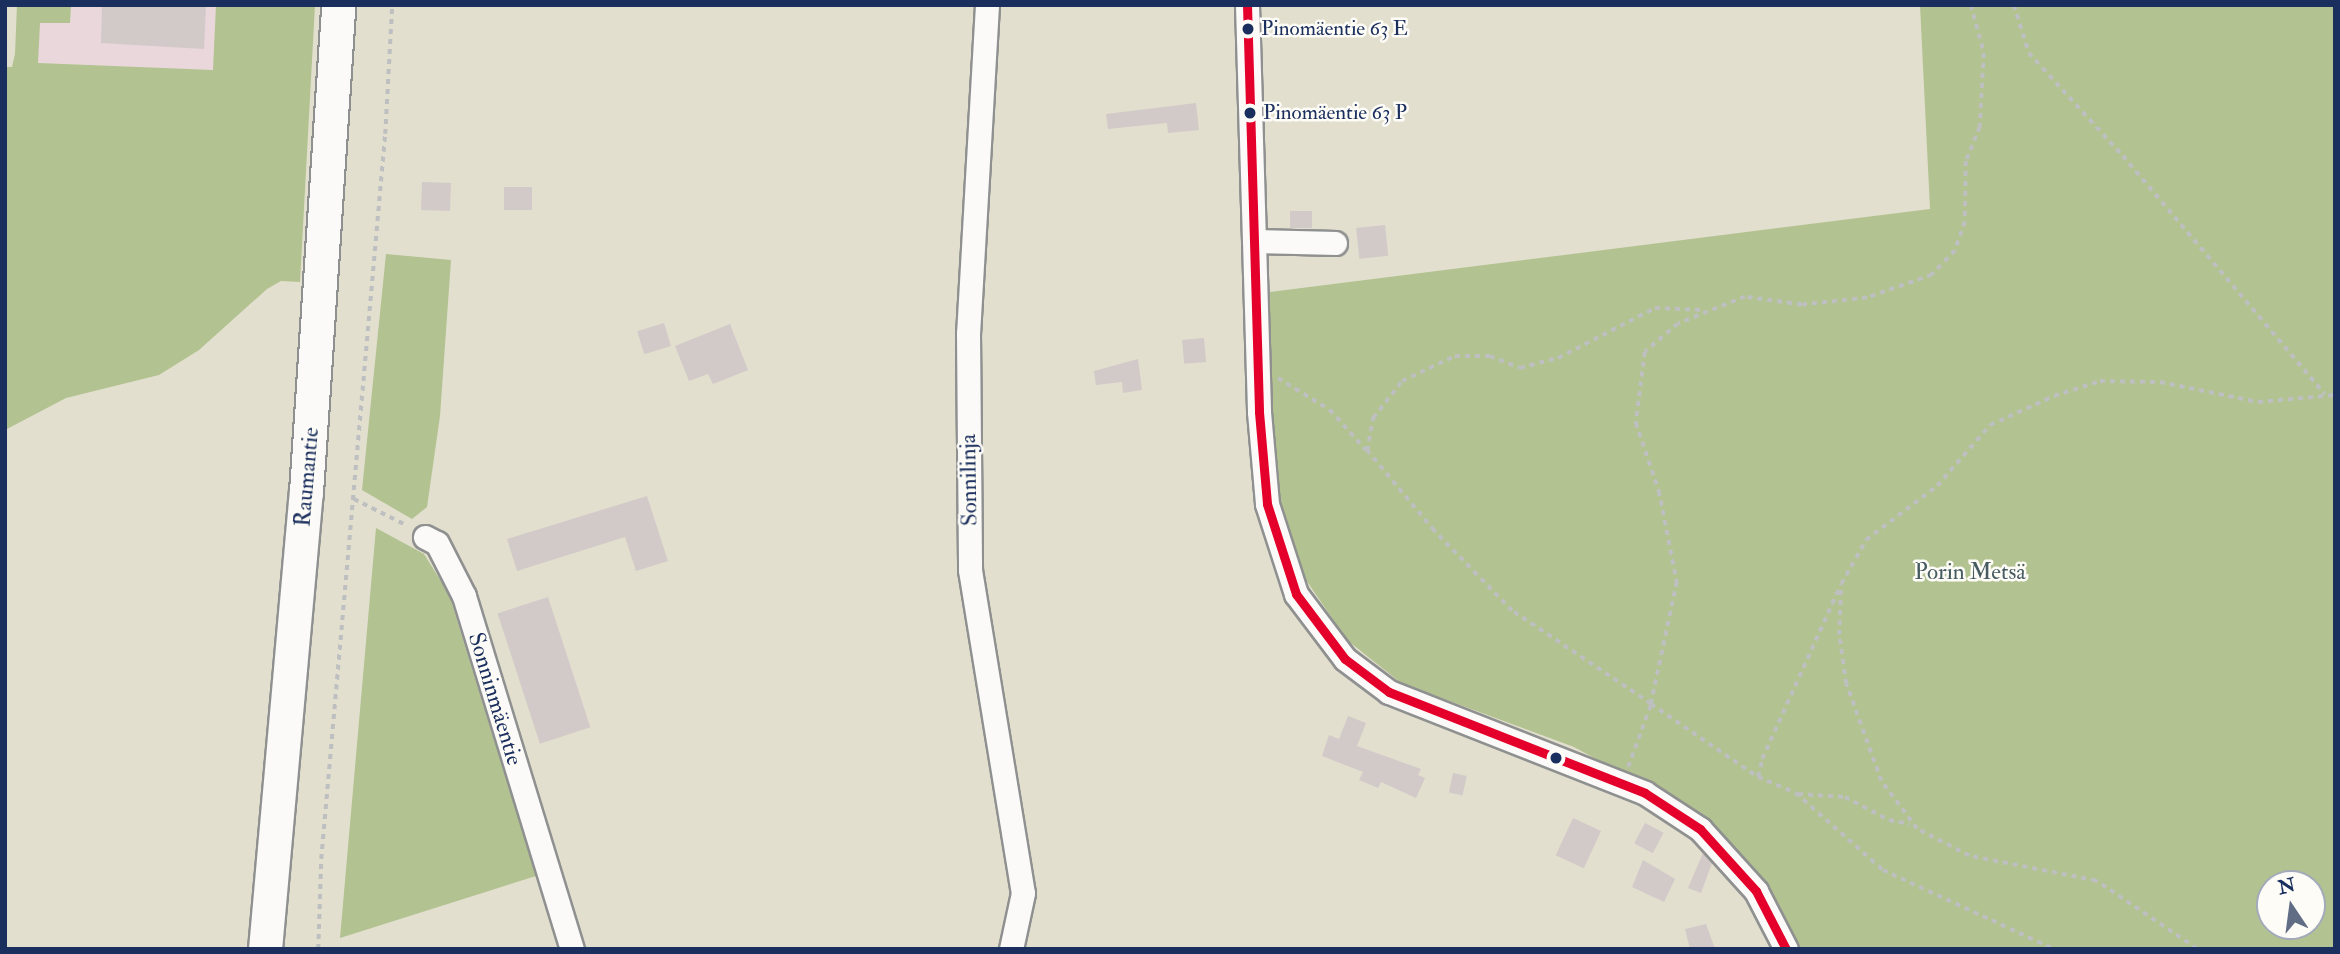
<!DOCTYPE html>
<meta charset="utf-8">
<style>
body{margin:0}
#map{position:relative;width:2340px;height:954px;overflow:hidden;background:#e2dfce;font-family:"IM FELL Double Pica",serif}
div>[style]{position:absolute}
.built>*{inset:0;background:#ead7db}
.forest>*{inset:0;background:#b2c290}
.building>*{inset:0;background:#d2c9c9;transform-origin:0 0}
.path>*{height:3.5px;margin-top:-1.75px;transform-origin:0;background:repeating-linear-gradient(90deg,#bdbfc0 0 5px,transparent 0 10px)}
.roads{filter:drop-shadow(2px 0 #8f9090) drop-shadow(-2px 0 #8f9090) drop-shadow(0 2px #8f9090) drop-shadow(0 -2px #8f9090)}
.minor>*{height:23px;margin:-11.5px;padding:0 11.5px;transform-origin:11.5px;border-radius:11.5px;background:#fbfaf8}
.highway>*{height:33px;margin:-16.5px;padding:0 16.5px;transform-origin:16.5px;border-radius:16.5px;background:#fbfaf8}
.bus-1>*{height:9px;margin:-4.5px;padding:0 4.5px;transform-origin:4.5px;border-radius:4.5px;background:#e4002b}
.dots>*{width:19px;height:19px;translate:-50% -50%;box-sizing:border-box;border:4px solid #fdfcf7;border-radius:50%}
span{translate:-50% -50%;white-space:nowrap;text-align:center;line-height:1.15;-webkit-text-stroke:5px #fdfcf7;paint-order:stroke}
.bus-label{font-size:21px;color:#1b2f5e}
.left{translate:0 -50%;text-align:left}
.street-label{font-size:23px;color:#1b2f5e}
.park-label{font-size:23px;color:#475c62}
.frame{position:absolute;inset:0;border:7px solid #1b2f5e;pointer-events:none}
.north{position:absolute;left:2256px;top:870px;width:70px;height:70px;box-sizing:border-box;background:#fdfcf7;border:2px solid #a3aaba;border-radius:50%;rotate:347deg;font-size:19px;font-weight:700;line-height:28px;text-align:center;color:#1b2f5e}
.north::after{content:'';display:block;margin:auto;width:24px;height:32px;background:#616d85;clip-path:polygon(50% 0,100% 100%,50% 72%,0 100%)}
</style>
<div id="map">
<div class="built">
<i style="clip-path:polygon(71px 5px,216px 5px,213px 70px,38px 63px,39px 22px,70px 23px)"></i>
</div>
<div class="forest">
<i style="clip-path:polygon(17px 5px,71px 5px,70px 23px,40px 23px,38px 63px,213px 70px,216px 5px,315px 5px,300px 282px,281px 281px,267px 289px,199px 350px,159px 375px,66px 398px,5px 430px,5px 67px,12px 67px,15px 54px)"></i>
<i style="clip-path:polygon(evenodd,1920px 5px,2335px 5px,2335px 949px,1796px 949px,1649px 788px,1574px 747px,1401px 683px,1347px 640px,1306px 580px,1278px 498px,1270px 406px,1270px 292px,1930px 209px,1920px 5px,2270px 884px,2312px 884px,2312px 926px,2270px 926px,2270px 884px)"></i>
<i style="clip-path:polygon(386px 254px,451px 260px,440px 416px,427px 507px,412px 519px,362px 490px)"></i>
<i style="clip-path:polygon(376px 528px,424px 554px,449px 594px,536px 876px,340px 938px)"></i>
</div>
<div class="building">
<i style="clip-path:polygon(102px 5px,206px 5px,204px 49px,101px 43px)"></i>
<i style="clip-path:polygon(1196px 103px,1199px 130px,1168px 133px,1167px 123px,1108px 129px,1106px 114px)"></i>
<i style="left:422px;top:182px;width:29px;height:28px;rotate:2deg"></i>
<i style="left:504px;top:187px;width:28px;height:23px"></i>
<i style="left:1290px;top:211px;width:22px;height:17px"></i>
<i style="left:1385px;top:225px;width:31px;height:29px;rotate:84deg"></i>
<i style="left:664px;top:323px;width:24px;height:28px;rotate:73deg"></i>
<i style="clip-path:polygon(730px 324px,748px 370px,713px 384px,708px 374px,689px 381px,675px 346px)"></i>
<i style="left:1204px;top:338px;width:24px;height:22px;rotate:85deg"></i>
<i style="clip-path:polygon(1138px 359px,1142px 390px,1123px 393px,1122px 382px,1096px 385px,1094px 371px)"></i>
<i style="clip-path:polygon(647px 496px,668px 561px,636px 571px,625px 537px,517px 571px,507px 539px)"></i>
<i style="left:548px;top:597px;width:137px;height:53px;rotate:72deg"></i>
<i style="clip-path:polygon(1348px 716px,1366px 723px,1357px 746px,1421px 769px,1418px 775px,1425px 778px,1416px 798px,1381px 782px,1378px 788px,1359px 780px,1363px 772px,1322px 756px,1329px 735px,1339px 739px)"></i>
<i style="left:1453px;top:773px;width:14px;height:20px;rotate:12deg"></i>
<i style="left:1573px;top:818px;width:31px;height:41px;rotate:25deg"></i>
<i style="left:1645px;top:823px;width:21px;height:23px;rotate:28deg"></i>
<i style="clip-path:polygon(1703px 853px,1712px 863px,1701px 893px,1688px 888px)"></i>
<i style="clip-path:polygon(1643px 860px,1675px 879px,1664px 902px,1632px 887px)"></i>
<i style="clip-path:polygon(1706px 924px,1715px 949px,1690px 949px,1685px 929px)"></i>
</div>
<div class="path">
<i style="left:1971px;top:5px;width:50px;rotate:74.8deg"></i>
<i style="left:1984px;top:53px;width:74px;rotate:93.1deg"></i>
<i style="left:1980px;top:127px;width:37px;rotate:112deg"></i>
<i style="left:1966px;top:161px;width:61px;rotate:90.9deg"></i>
<i style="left:1965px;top:222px;width:31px;rotate:109deg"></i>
<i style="left:1955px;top:251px;width:33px;rotate:134deg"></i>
<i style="left:1932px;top:275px;width:69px;rotate:160.5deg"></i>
<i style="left:1867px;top:298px;width:65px;rotate:173.9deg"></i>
<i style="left:1802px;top:305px;width:58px;rotate:-172deg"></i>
<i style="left:1745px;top:297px;width:72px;rotate:158.1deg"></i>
<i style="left:1678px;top:324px;width:43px;rotate:139.7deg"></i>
<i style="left:1645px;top:352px;width:72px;rotate:97.2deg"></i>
<i style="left:1636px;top:423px;width:72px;rotate:71.3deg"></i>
<i style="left:1659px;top:491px;width:93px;rotate:78.8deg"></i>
<i style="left:1677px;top:582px;width:125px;rotate:102deg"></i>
<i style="left:1651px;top:704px;width:130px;rotate:34.3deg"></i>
<i style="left:1758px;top:777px;width:41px;rotate:22.8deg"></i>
<i style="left:1796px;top:793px;width:116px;rotate:41.5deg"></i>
<i style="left:1883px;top:870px;width:188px;rotate:24.8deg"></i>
<i style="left:2014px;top:5px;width:50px;rotate:72.6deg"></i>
<i style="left:2029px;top:53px;width:139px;rotate:47.6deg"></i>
<i style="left:2123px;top:156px;width:312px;rotate:49.7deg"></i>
<i style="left:1278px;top:378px;width:61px;rotate:31.6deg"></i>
<i style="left:1330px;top:410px;width:55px;rotate:47.9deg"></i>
<i style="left:354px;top:499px;width:60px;rotate:26.6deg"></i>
<i style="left:1628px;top:767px;width:67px;rotate:-69.9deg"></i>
<i style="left:1651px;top:704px;width:167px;rotate:-146.2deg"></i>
<i style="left:1512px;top:611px;width:112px;rotate:-134.3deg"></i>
<i style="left:1434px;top:531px;width:104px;rotate:-129.9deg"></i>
<i style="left:1367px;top:451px;width:34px;rotate:-80deg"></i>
<i style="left:1373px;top:418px;width:47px;rotate:-51.9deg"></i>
<i style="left:1402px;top:381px;width:59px;rotate:-25.3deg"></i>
<i style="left:1455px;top:356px;width:35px"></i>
<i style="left:1490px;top:356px;width:32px;rotate:22deg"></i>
<i style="left:1520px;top:368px;width:39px;rotate:-15deg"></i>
<i style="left:1558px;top:358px;width:109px;rotate:-27.3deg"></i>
<i style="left:1655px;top:308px;width:49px;rotate:2.3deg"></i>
<i style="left:1758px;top:777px;width:18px;rotate:-77deg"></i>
<i style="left:1762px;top:759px;width:190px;rotate:-65.7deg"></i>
<i style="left:1798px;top:794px;width:47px;rotate:3.7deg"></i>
<i style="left:1845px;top:797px;width:50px;rotate:27.6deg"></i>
<i style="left:1889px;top:820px;width:21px;rotate:11deg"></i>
<i style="left:318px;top:949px;width:90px;rotate:-88.1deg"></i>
<i style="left:321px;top:859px;width:728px;rotate:-84.96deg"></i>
<i style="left:385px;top:134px;width:129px;rotate:-86.9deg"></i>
<i style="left:2197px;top:949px;width:122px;rotate:-146deg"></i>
<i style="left:2096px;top:881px;width:129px;rotate:-168.9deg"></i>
<i style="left:1969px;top:856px;width:59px;rotate:-152.6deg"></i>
<i style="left:1917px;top:829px;width:60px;rotate:-126.9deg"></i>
<i style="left:1881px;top:781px;width:103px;rotate:-109.8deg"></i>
<i style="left:1846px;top:684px;width:49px;rotate:-98.1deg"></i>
<i style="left:1839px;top:635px;width:51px;rotate:-87.8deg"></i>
<i style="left:1841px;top:584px;width:51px;rotate:-60.4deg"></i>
<i style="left:1866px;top:540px;width:89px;rotate:-37.3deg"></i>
<i style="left:1937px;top:486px;width:81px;rotate:-49deg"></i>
<i style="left:1990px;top:425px;width:70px;rotate:-24.4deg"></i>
<i style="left:2054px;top:396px;width:48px;rotate:-18.1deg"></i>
<i style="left:2100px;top:381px;width:60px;rotate:1deg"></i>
<i style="left:2160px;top:382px;width:100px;rotate:11.5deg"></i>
<i style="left:2258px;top:402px;width:77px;rotate:-5.2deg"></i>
</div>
<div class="roads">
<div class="minor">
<i style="left:987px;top:5px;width:329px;rotate:93.3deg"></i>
<i style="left:968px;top:333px;width:237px;rotate:89.5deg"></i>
<i style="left:970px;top:570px;width:327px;rotate:80.7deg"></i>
<i style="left:1023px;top:893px;width:57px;rotate:102.1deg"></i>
<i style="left:1247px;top:5px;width:407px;rotate:88.3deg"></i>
<i style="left:1259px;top:412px;width:92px;rotate:85deg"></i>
<i style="left:1267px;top:504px;width:95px;rotate:72.1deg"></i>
<i style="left:1296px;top:594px;width:81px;rotate:53deg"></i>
<i style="left:1345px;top:659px;width:55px;rotate:36.9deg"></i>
<i style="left:1389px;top:692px;width:275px;rotate:21.5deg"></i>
<i style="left:1645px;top:793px;width:66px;rotate:33.2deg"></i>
<i style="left:1700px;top:829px;width:84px;rotate:47.9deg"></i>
<i style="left:1756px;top:891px;width:65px;rotate:62.7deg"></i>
<i style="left:1256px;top:241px;width:79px;rotate:1.5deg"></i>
<i style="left:425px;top:537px;width:13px;rotate:27deg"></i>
<i style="left:437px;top:543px;width:59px;rotate:63deg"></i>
<i style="left:464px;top:596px;width:369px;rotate:73deg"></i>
</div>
<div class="highway">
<i style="left:265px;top:949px;width:459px;rotate:-84.9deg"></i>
<i style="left:306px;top:492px;width:488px;rotate:-86.2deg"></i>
</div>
</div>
<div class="bus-1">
<i style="left:1247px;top:5px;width:407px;rotate:88.3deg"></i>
<i style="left:1259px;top:412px;width:92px;rotate:85deg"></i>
<i style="left:1267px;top:504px;width:95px;rotate:72.1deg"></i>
<i style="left:1296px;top:594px;width:81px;rotate:53deg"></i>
<i style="left:1345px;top:659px;width:55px;rotate:36.9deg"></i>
<i style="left:1389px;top:692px;width:275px;rotate:21.5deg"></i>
<i style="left:1645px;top:793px;width:66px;rotate:33.2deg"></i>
<i style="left:1700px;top:829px;width:84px;rotate:47.9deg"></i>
<i style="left:1756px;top:891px;width:65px;rotate:62.7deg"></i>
</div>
<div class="dots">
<i style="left:1248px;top:29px;background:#1b2f5e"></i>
<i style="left:1250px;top:113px;background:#1b2f5e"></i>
<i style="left:1556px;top:758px;background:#1b2f5e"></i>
</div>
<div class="bus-label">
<span class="left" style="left:1261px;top:29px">Pinomäentie 63 E</span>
<span class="left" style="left:1263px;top:113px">Pinomäentie 63 P</span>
</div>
<div class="street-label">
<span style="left:307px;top:477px;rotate:-85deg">Raumantie</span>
<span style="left:969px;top:480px;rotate:-91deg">Sonnilinja</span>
<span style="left:495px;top:699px;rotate:73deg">Sonninmäentie</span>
</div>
<div class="park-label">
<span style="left:1970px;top:572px">Porin Metsä</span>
</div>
<div class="frame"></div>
<div class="north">N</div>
</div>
